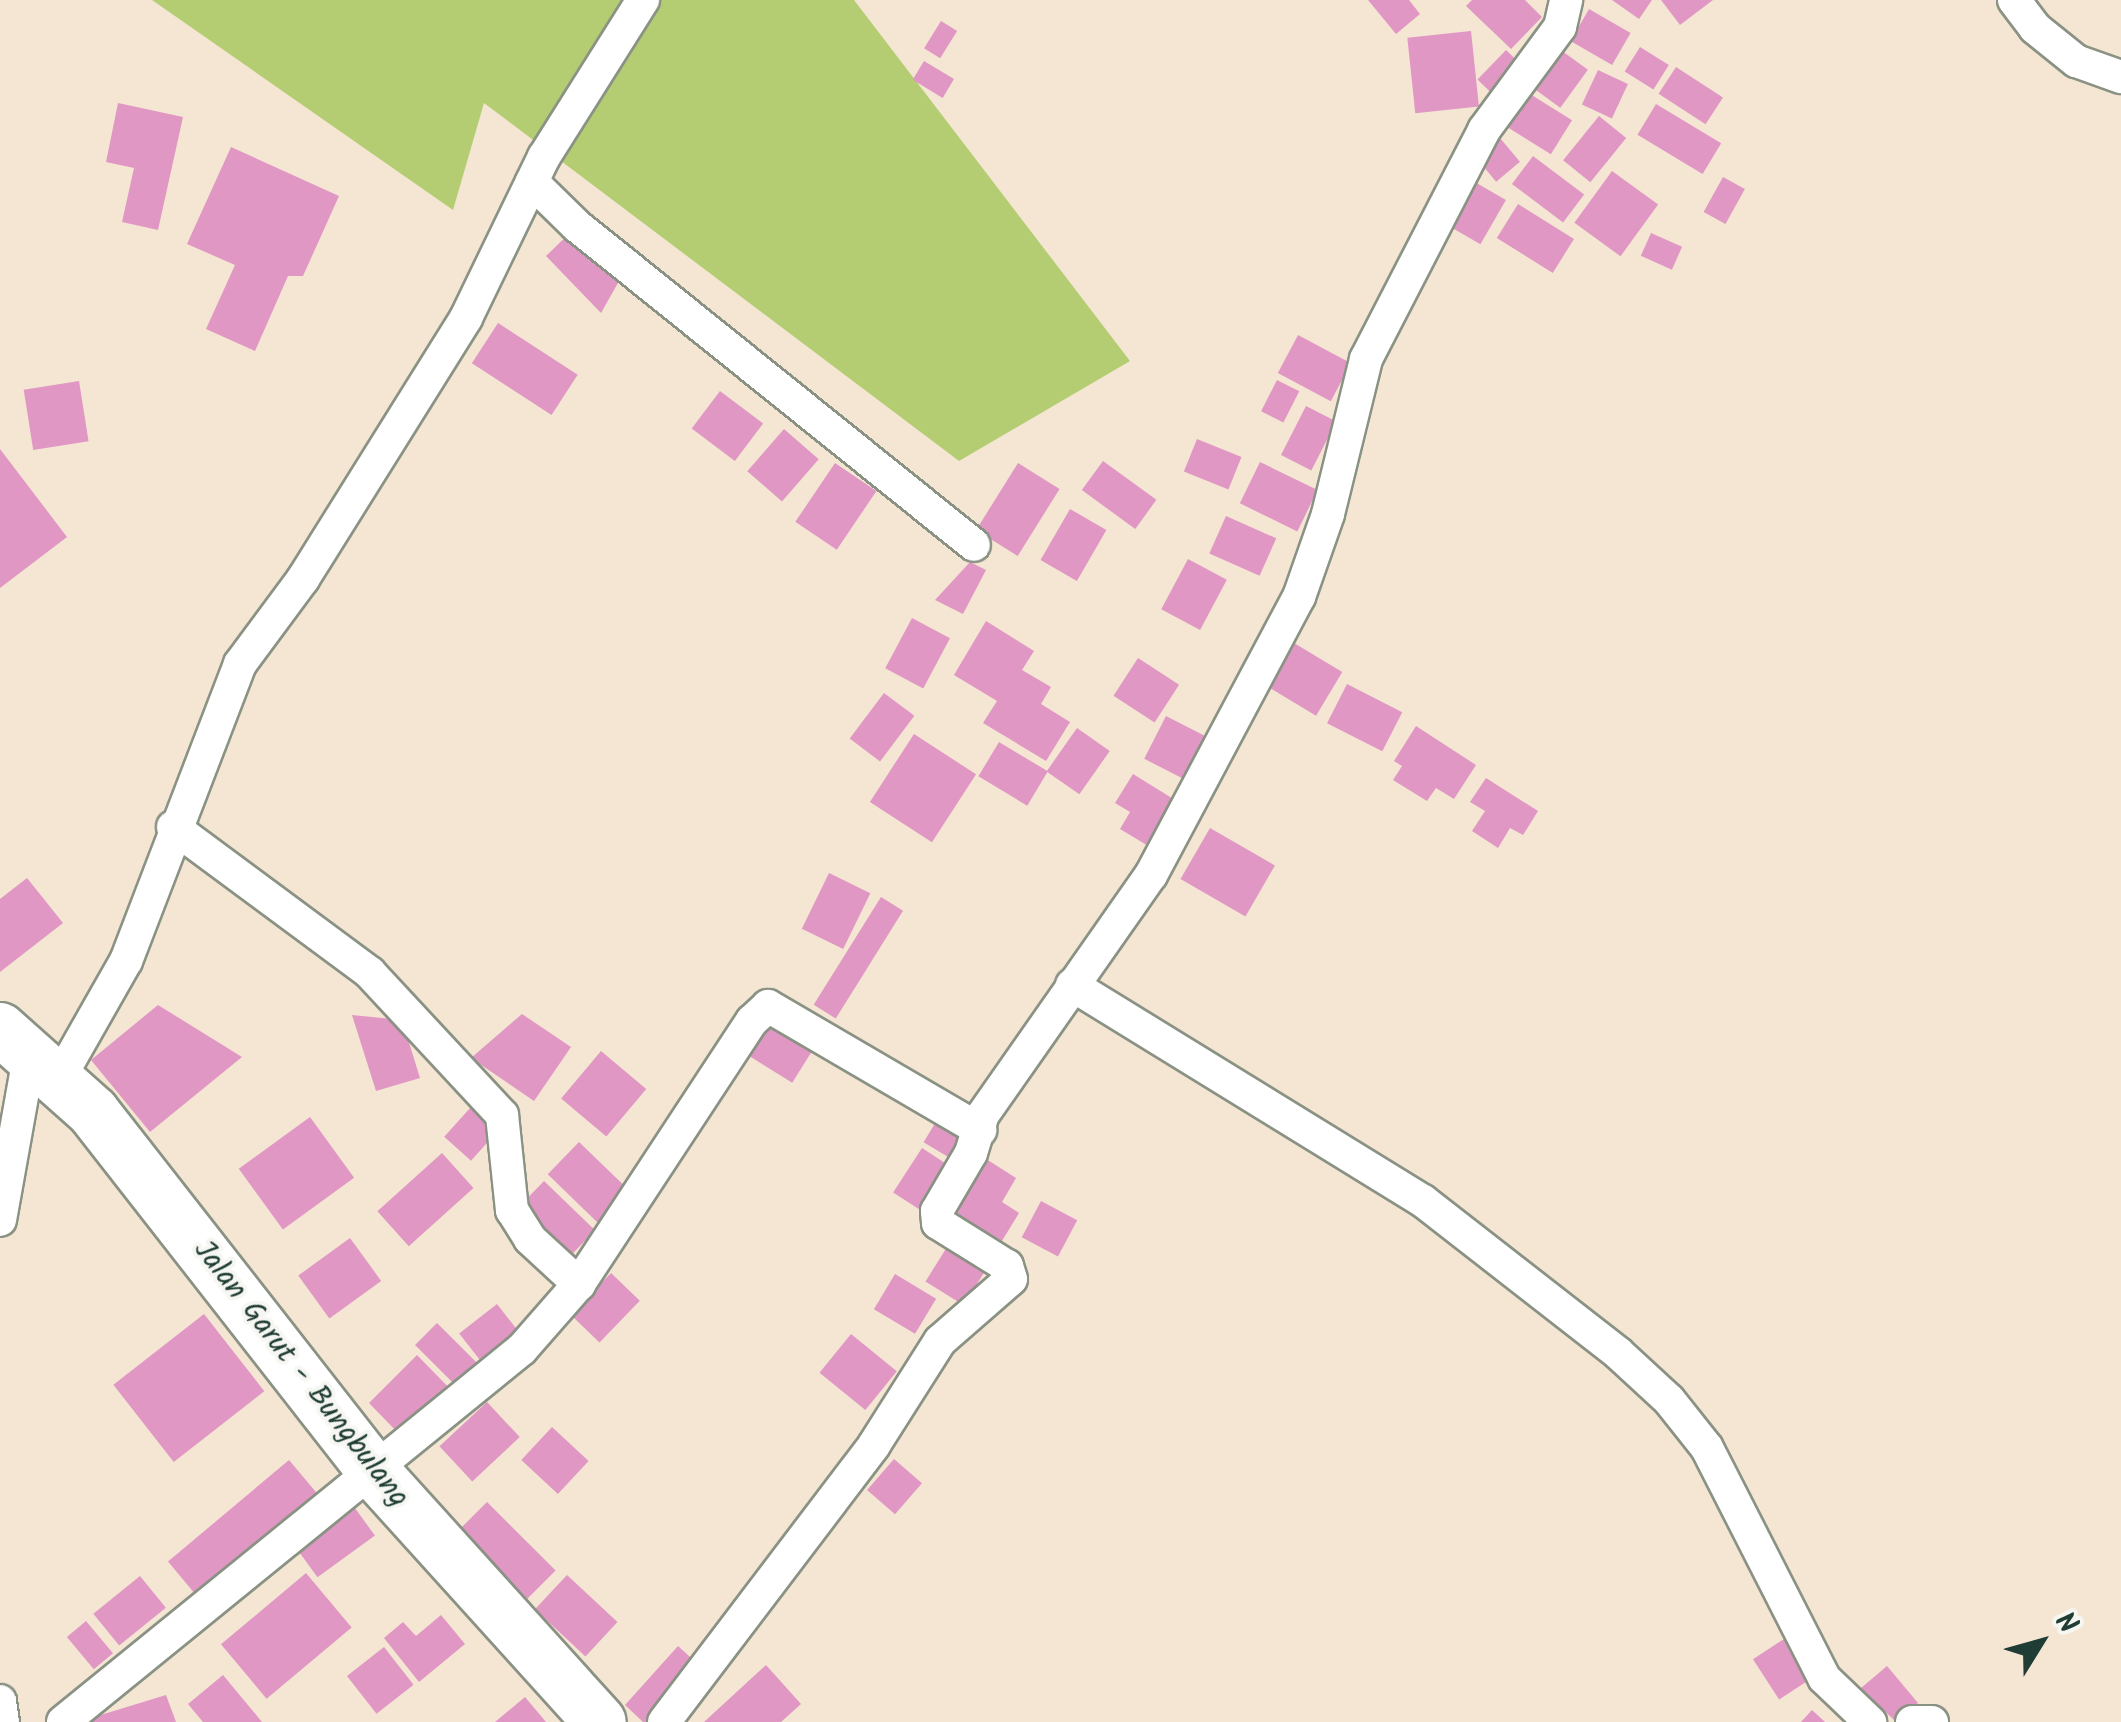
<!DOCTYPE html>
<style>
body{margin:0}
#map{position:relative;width:2121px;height:1722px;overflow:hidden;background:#f4e6d3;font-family:Kalam,sans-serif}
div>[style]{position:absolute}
.green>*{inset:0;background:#b4cd73}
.building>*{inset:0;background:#e097c4;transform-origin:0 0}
.roads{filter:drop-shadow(2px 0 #8a9284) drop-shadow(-2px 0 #8a9284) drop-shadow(0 2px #8a9284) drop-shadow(0 -2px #8a9284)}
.street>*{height:32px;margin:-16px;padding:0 16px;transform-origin:16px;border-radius:16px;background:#fff}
.primary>*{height:52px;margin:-26px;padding:0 26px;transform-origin:26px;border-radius:26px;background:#fff}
span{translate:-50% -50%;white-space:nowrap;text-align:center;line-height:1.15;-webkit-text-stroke:8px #f6f6f2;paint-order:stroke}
.street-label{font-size:30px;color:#1f3d34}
.north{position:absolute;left:1991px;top:1592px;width:100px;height:100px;-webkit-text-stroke:8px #f6f6f2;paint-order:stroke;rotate:53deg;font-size:28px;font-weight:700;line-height:40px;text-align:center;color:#1f3d34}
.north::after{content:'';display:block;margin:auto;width:35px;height:45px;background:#1f3d34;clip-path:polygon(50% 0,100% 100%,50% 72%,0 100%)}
</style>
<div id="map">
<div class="green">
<i style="clip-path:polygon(152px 0,854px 0,1130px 361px,959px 461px,484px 103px,453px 210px)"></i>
</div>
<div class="building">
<i style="clip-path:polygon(1368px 0,1409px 0,1420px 14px,1396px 34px)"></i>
<i style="clip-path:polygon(1472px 0,1525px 0,1542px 17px,1511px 49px,1466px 6px)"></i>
<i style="clip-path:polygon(1612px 0,1652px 0,1639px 19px)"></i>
<i style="clip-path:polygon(1661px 0,1713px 0,1680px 25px)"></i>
<i style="left:1589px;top:9px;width:48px;height:37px;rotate:30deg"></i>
<i style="left:941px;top:21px;width:19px;height:32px;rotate:32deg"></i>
<i style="left:1471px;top:31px;width:76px;height:64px;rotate:84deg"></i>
<i style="left:1640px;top:47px;width:34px;height:29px;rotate:32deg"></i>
<i style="left:1558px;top:48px;width:37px;height:47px;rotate:36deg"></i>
<i style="left:1506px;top:50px;width:29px;height:41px;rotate:44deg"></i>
<i style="left:924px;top:61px;width:35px;height:22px;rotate:31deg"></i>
<i style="left:1676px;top:67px;width:56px;height:32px;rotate:33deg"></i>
<i style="left:1598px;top:70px;width:33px;height:38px;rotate:25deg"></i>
<i style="left:1522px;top:89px;width:59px;height:40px;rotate:32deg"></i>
<i style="clip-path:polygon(118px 103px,183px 117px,158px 230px,122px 222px,134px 168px,106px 162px)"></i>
<i style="left:1656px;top:104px;width:76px;height:36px;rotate:31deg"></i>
<i style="left:1599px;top:116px;width:35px;height:57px;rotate:39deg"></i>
<i style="left:1500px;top:138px;width:31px;height:31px;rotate:50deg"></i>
<i style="clip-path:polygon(231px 147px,339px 196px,303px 276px,288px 276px,255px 351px,206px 329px,235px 265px,187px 244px)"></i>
<i style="left:1533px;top:156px;width:64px;height:35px;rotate:37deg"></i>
<i style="left:1612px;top:171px;width:57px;height:64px;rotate:36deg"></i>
<i style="left:1723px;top:177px;width:25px;height:40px;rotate:29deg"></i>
<i style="left:1473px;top:181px;width:38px;height:51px;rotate:30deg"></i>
<i style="left:1518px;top:204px;width:66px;height:40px;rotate:32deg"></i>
<i style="clip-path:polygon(577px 226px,623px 274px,601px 313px,546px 256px)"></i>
<i style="left:1651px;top:233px;width:34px;height:25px;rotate:24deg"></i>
<i style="left:498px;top:323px;width:95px;height:48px;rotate:33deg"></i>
<i style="left:1298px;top:335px;width:60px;height:43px;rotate:28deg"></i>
<i style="left:1277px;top:380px;width:25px;height:35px;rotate:27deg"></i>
<i style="left:79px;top:381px;width:61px;height:56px;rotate:81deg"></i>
<i style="left:720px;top:391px;width:54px;height:47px;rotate:37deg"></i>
<i style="left:1306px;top:406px;width:34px;height:55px;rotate:27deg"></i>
<i style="left:784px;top:429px;width:46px;height:56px;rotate:41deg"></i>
<i style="left:1197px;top:439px;width:48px;height:35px;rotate:22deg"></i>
<i style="clip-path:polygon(0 449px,67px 537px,0 588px)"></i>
<i style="left:1103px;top:461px;width:66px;height:36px;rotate:36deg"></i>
<i style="left:1260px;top:462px;width:64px;height:46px;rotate:26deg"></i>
<i style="left:835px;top:463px;width:50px;height:71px;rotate:34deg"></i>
<i style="left:1018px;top:463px;width:49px;height:79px;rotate:32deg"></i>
<i style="left:1070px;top:509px;width:42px;height:59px;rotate:30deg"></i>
<i style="left:1226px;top:516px;width:55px;height:41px;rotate:24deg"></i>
<i style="left:1188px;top:559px;width:44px;height:57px;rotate:28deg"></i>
<i style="clip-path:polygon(970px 562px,986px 570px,963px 614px,935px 600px)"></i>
<i style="left:912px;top:618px;width:43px;height:57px;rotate:28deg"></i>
<i style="clip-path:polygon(986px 621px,1034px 651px,1022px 670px,1051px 687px,1041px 704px,1070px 722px,1046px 761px,983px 723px,997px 701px,954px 675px)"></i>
<i style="left:1284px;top:637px;width:68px;height:51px;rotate:31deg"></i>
<i style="left:1138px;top:658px;width:49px;height:45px;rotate:33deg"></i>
<i style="left:1347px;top:684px;width:62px;height:44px;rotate:27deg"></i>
<i style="left:884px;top:693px;width:38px;height:57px;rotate:37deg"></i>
<i style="left:1166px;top:716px;width:46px;height:48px;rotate:27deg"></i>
<i style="clip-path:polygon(1416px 726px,1476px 765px,1454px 799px,1436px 788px,1427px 801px,1393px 780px,1402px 766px,1394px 761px)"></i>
<i style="left:1077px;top:728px;width:40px;height:53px;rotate:35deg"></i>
<i style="left:914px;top:734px;width:74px;height:81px;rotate:33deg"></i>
<i style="left:999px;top:742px;width:57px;height:40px;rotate:31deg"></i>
<i style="clip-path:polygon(1133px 774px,1175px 800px,1150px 847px,1120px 829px,1130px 812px,1115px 803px)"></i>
<i style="clip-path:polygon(1486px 778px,1538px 811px,1523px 835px,1510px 828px,1498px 848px,1472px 831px,1485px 811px,1470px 802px)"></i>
<i style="left:1210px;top:828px;width:75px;height:59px;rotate:30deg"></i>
<i style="left:829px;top:873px;width:46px;height:62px;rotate:26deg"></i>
<i style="clip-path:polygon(27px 878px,63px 923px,0 972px,0 899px)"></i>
<i style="left:881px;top:897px;width:26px;height:127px;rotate:32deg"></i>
<i style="clip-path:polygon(158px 1005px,242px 1057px,150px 1132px,91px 1060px)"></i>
<i style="clip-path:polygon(522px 1014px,571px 1047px,534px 1101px,471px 1058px)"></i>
<i style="clip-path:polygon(352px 1015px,402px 1020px,420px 1078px,376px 1091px)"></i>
<i style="left:769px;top:1020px;width:53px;height:41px;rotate:32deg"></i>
<i style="left:601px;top:1051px;width:59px;height:62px;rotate:40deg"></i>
<i style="left:471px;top:1107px;width:36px;height:40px;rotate:42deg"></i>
<i style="left:310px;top:1117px;width:75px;height:88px;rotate:54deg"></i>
<i style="left:937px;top:1120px;width:35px;height:26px;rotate:31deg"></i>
<i style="left:579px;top:1142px;width:71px;height:45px;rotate:44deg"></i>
<i style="left:922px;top:1148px;width:37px;height:53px;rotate:33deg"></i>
<i style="left:442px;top:1153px;width:47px;height:87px;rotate:48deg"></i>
<i style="clip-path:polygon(983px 1157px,1016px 1178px,1002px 1202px,1019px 1213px,997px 1249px,947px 1216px)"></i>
<i style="left:544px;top:1181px;width:71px;height:37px;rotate:44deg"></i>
<i style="left:1041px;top:1201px;width:41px;height:41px;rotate:28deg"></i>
<i style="left:350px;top:1238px;width:53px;height:64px;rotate:54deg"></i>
<i style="left:952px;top:1239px;width:45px;height:50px;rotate:32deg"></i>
<i style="left:611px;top:1273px;width:40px;height:58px;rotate:44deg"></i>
<i style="left:895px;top:1274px;width:48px;height:41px;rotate:31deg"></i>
<i style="left:497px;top:1304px;width:33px;height:48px;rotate:52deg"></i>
<i style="left:204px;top:1314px;width:98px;height:115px;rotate:52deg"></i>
<i style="left:437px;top:1323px;width:68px;height:31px;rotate:45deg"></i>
<i style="left:851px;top:1334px;width:59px;height:50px;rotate:39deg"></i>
<i style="clip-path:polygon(417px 1355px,458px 1397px,400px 1435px,369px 1403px)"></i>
<i style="left:487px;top:1402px;width:48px;height:65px;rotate:47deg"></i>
<i style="left:552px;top:1427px;width:50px;height:45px;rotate:43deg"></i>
<i style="left:894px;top:1459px;width:37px;height:41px;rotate:41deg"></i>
<i style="left:289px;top:1460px;width:52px;height:158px;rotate:50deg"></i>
<i style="left:487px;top:1502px;width:97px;height:41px;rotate:45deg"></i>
<i style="left:352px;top:1504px;width:39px;height:71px;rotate:54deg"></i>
<i style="left:306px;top:1573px;width:71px;height:111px;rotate:50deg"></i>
<i style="left:567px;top:1575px;width:69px;height:47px;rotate:43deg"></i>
<i style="left:140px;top:1576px;width:41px;height:60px;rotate:51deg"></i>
<i style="clip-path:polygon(441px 1615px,465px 1644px,419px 1682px,384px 1638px,403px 1622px,416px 1636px)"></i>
<i style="left:86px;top:1621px;width:42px;height:25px;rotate:50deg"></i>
<i style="left:1784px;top:1639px;width:48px;height:37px;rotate:57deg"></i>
<i style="clip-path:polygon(678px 1646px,701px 1667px,652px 1722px,643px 1722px,625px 1705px)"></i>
<i style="left:384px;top:1647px;width:48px;height:47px;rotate:52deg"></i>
<i style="clip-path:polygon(766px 1665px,801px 1704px,781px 1722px,704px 1722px)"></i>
<i style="clip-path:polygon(1887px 1666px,1918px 1703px,1896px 1722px,1861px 1688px)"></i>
<i style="clip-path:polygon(223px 1675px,262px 1722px,203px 1722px,188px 1704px)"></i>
<i style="clip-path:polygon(166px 1695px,176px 1722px,81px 1722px,81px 1721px)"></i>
<i style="clip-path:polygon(525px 1697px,546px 1722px,495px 1722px)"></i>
<i style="clip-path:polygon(1812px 1710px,1825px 1722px,1801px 1722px)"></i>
</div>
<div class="roads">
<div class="street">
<i style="left:2014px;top:0;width:35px;rotate:53deg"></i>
<i style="left:2035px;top:28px;width:53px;rotate:38.8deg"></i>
<i style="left:2076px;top:61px;width:48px;rotate:19.6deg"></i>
<i style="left:532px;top:182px;width:63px;rotate:44.4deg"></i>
<i style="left:577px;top:226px;width:509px;rotate:38.78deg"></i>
<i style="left:173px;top:827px;width:245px;rotate:36.5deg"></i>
<i style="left:370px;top:973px;width:194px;rotate:47.1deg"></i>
<i style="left:502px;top:1115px;width:96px;rotate:84deg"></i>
<i style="left:512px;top:1210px;width:34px;rotate:58deg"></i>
<i style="left:530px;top:1239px;width:67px;rotate:42.6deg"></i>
<i style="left:1072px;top:985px;width:412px;rotate:31.6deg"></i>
<i style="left:1423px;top:1201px;width:247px;rotate:37.9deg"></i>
<i style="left:1618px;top:1353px;width:69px;rotate:42.7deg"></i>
<i style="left:1669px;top:1400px;width:61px;rotate:51.6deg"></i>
<i style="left:1707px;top:1448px;width:258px;rotate:63deg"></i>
<i style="left:1824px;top:1678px;width:64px;rotate:43.7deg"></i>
<i style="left:60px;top:1077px;width:133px;rotate:-60.4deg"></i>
<i style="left:126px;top:961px;width:318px;rotate:-69deg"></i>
<i style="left:240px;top:664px;width:106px;rotate:-53.5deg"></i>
<i style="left:303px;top:579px;width:308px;rotate:-58deg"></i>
<i style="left:466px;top:318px;width:179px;rotate:-64.2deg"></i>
<i style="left:544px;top:157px;width:186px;rotate:-57.8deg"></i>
<i style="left:0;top:1220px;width:172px;rotate:-79.9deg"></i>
<i style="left:0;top:1701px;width:21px;rotate:82deg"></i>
<i style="left:63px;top:1722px;width:591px;rotate:-39.1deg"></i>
<i style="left:522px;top:1349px;width:86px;rotate:-48.8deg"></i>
<i style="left:579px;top:1284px;width:315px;rotate:-56.7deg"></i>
<i style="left:752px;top:1021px;width:22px;rotate:-43deg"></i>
<i style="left:768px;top:1006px;width:246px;rotate:30.3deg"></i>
<i style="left:664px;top:1722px;width:348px;rotate:-52.8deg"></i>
<i style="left:874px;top:1445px;width:123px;rotate:-57.6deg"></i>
<i style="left:940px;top:1341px;width:94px;rotate:-41.1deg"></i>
<i style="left:1011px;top:1279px;width:14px;rotate:-107deg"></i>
<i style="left:1007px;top:1266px;width:81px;rotate:-148.1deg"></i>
<i style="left:938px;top:1223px;width:12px;rotate:-95deg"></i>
<i style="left:937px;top:1211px;width:67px;rotate:-59.6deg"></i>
<i style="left:971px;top:1153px;width:39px;rotate:-73deg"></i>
<i style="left:982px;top:1116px;width:294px;rotate:-55deg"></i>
<i style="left:1151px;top:875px;width:315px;rotate:-62deg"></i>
<i style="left:1299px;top:597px;width:88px;rotate:-70.7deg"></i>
<i style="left:1328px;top:514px;width:160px;rotate:-76.2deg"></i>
<i style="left:1366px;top:359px;width:258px;rotate:-62.7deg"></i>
<i style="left:1484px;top:130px;width:128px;rotate:-53.6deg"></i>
<i style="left:1560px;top:27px;width:28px;rotate:-77deg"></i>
<i style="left:1912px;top:1722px;width:20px"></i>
</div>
<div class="primary">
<i style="left:0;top:1029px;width:125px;rotate:41.7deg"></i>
<i style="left:93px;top:1112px;width:455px;rotate:52deg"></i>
<i style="left:373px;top:1471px;width:338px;rotate:47.9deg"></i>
</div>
</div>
<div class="street-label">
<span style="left:301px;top:1374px;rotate:52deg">Jalan Garut - Bungbulang</span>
</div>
<div class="north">N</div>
</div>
